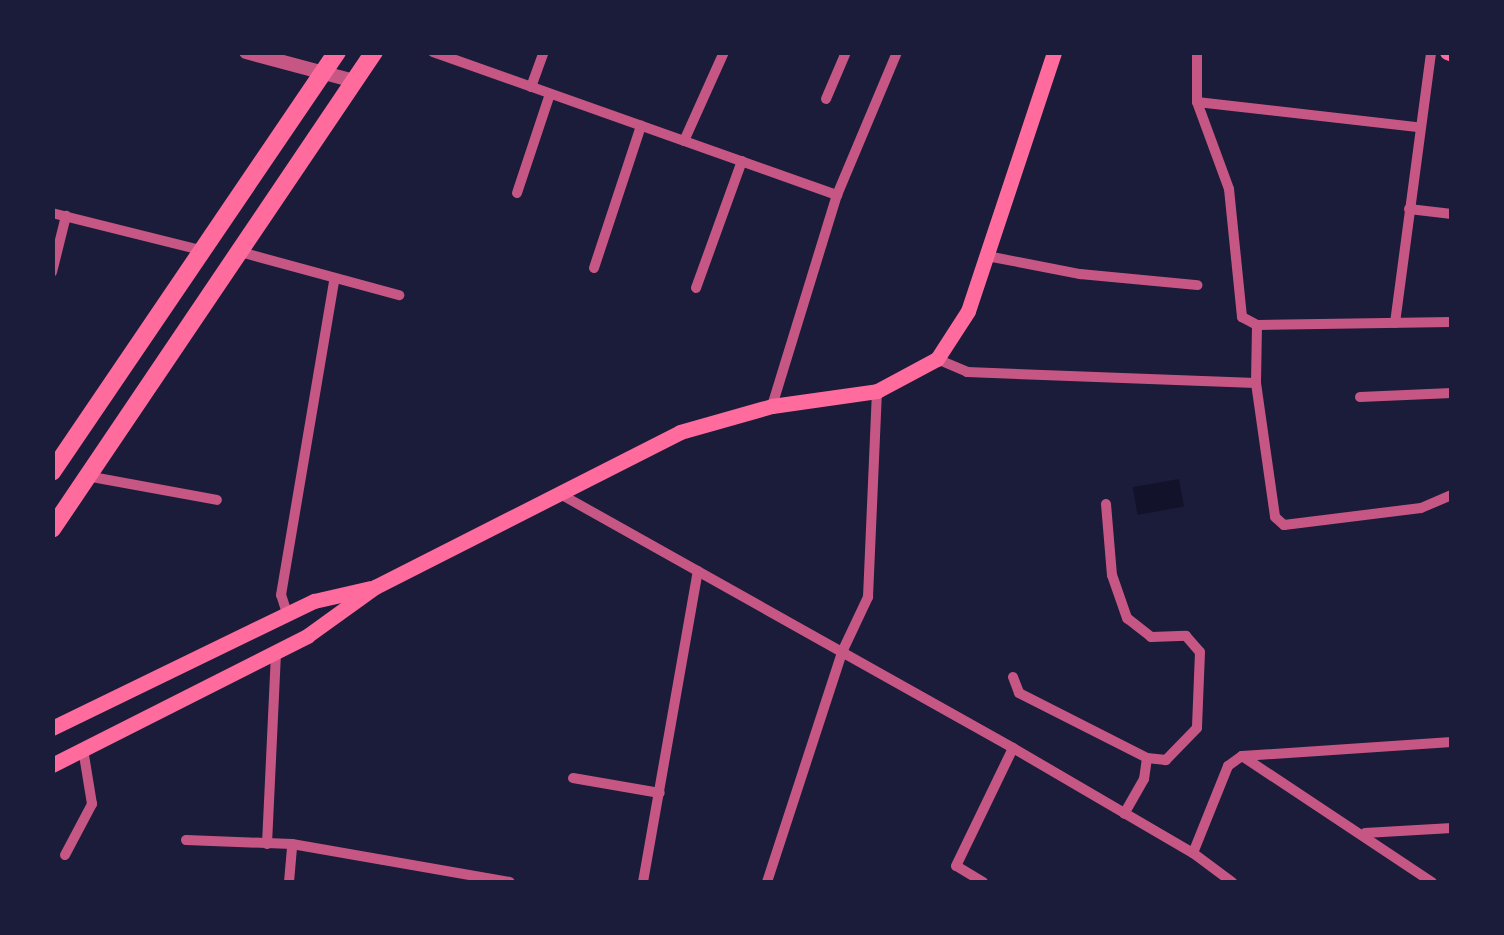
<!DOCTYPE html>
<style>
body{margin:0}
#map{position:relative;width:1504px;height:935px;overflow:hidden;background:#1b1b3a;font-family:Raleway,sans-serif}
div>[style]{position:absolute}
.water>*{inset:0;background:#12122b;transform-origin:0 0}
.minor>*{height:10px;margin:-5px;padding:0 5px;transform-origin:5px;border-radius:5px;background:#c65784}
.tertiary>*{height:14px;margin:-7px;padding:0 7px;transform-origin:7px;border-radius:7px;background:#c65784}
.secondary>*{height:15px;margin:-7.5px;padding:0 7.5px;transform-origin:7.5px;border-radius:7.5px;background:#ff6b9d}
.primary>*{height:18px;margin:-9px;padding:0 9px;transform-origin:9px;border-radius:9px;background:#ff6b9d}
span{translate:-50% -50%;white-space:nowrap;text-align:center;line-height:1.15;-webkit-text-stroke:9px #1b1b3a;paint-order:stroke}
.frame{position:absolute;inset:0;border:55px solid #1b1b3a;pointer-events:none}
</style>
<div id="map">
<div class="water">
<i style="left:1179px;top:479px;width:28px;height:47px;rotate:80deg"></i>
</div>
<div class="minor">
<i style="left:433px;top:52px;width:429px;rotate:19.5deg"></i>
<i style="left:1197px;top:52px;width:50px;rotate:90deg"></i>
<i style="left:1197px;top:102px;width:93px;rotate:69.8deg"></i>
<i style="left:1229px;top:189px;width:129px;rotate:84.2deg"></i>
<i style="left:1242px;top:317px;width:17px;rotate:28deg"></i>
<i style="left:1257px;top:325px;width:195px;rotate:-0.9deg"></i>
<i style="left:531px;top:87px;width:37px;rotate:-70deg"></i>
<i style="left:826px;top:99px;width:51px;rotate:-66.9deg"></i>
<i style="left:1197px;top:102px;width:222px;rotate:6.5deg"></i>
<i style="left:684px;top:141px;width:98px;rotate:-65.8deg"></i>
<i style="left:517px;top:193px;width:104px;rotate:-71.6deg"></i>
<i style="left:1409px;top:209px;width:43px;rotate:6.6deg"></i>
<i style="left:52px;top:213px;width:153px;rotate:14deg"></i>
<i style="left:244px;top:253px;width:161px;rotate:15.2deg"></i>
<i style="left:987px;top:256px;width:95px;rotate:11deg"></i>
<i style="left:1080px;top:274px;width:118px;rotate:5.4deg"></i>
<i style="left:594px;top:268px;width:150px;rotate:-71.7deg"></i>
<i style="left:52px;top:272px;width:58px;rotate:-76deg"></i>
<i style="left:696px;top:288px;width:135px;rotate:-70.1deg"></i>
<i style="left:1395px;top:323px;width:273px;rotate:-82.4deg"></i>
<i style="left:1257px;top:325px;width:58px;rotate:91deg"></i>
<i style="left:1256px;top:383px;width:135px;rotate:81.9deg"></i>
<i style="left:1275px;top:517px;width:12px;rotate:42deg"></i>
<i style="left:1284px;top:525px;width:138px;rotate:-7.1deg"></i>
<i style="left:1421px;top:508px;width:34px;rotate:-23deg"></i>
<i style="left:937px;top:359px;width:33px;rotate:23deg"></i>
<i style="left:967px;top:372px;width:289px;rotate:2.2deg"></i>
<i style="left:1360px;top:397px;width:92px;rotate:-2.5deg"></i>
<i style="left:772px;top:406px;width:221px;rotate:-72.9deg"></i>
<i style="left:837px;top:195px;width:155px;rotate:-67.2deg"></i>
<i style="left:92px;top:477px;width:127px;rotate:10.4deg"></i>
<i style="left:562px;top:495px;width:517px;rotate:29.29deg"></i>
<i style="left:1013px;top:748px;width:208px;rotate:30.3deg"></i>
<i style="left:1193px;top:853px;width:49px;rotate:36.6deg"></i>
<i style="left:1106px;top:504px;width:71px;rotate:85.2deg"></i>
<i style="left:1112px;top:575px;width:46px;rotate:70.8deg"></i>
<i style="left:1127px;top:618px;width:31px;rotate:38deg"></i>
<i style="left:1151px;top:637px;width:35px;rotate:-2deg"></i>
<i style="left:1186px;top:636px;width:21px;rotate:49deg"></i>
<i style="left:1200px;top:652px;width:76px;rotate:92.3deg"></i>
<i style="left:1197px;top:728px;width:45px;rotate:134.1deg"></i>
<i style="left:1166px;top:760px;width:19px;rotate:-174deg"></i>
<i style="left:287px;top:613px;width:19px;rotate:-108deg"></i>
<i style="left:281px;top:595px;width:319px;rotate:-80.4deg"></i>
<i style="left:1013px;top:677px;width:17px;rotate:69deg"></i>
<i style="left:1019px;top:693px;width:144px;rotate:26.9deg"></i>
<i style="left:1147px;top:758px;width:21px;rotate:98deg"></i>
<i style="left:1144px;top:779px;width:40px;rotate:119.7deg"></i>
<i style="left:1242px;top:756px;width:228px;rotate:33.6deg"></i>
<i style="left:573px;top:778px;width:88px;rotate:9.8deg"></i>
<i style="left:1365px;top:833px;width:87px;rotate:-3.3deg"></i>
<i style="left:186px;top:840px;width:106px;rotate:2.2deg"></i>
<i style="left:292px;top:844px;width:221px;rotate:9.9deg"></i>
<i style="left:267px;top:844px;width:193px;rotate:-87.3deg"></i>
<i style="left:1193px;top:853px;width:94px;rotate:-68.1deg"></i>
<i style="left:1228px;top:766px;width:17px;rotate:-36deg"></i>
<i style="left:1242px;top:756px;width:210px;rotate:-3.8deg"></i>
<i style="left:65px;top:855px;width:58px;rotate:-62.1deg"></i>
<i style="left:92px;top:804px;width:56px;rotate:-99.3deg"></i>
<i style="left:289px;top:882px;width:38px;rotate:-85deg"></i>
<i style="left:643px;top:882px;width:316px;rotate:-80deg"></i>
<i style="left:767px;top:882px;width:244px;rotate:-71.9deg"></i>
<i style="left:843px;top:650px;width:59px;rotate:-64.7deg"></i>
<i style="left:868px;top:597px;width:206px;rotate:-87.5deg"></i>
<i style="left:983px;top:882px;width:31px;rotate:-149deg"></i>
<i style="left:956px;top:866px;width:131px;rotate:-64.2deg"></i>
</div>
<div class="tertiary">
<i style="left:246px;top:52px;width:112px;rotate:15deg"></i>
</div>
<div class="secondary">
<i style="left:1447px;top:52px;width:5px;rotate:22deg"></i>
<i style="left:52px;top:728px;width:291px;rotate:-25.9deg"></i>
<i style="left:314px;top:601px;width:58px;rotate:-12.8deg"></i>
<i style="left:52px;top:765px;width:286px;rotate:-26.8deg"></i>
<i style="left:307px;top:636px;width:84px;rotate:-35.8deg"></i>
<i style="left:375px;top:587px;width:342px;rotate:-26.9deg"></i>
<i style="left:680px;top:432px;width:96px;rotate:-15.8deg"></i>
<i style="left:772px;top:406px;width:106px;rotate:-8.1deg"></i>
<i style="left:877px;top:391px;width:68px;rotate:-28.1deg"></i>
<i style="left:937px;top:359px;width:57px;rotate:-57.1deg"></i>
<i style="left:968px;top:311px;width:273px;rotate:-71.6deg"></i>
</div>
<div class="primary">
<i style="left:52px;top:472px;width:508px;rotate:-55.84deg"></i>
<i style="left:52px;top:529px;width:576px;rotate:-55.98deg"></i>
</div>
<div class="frame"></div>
</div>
